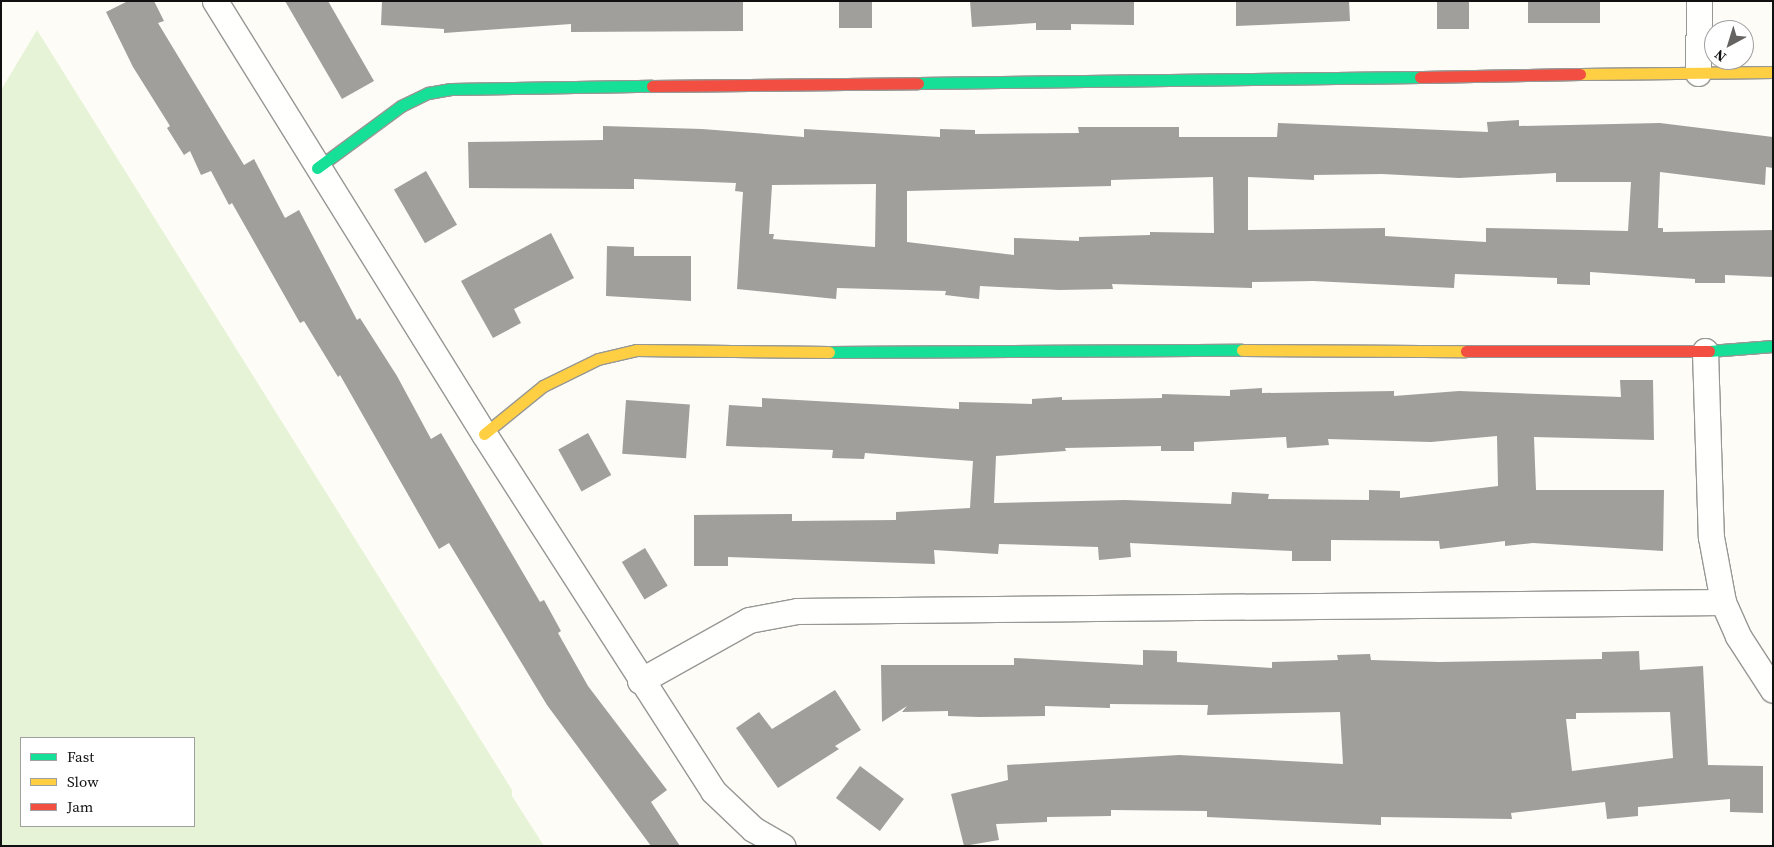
<!DOCTYPE html>
<style>
body{margin:0}
#map{position:relative;width:1774px;height:847px;overflow:hidden;background:#fdfcf7;font-family:"Source Serif 4",serif}
div>[style]{position:absolute}
.green>*{inset:0;background:#e7f3d7}
.building>*{inset:0;background:#a19f9c;transform-origin:0 0}
.roads{filter:drop-shadow(1px 0 #979795) drop-shadow(-1px 0 #979795) drop-shadow(0 1px #979795) drop-shadow(0 -1px #979795)}
.street>*{height:25px;margin:-12.5px;padding:0 12.5px;transform-origin:12.5px;border-radius:12.5px;background:#fffffe}
.fast>*{height:11px;margin:-5.5px;padding:0 5.5px;transform-origin:5.5px;border-radius:5.5px;background:#16e098}
.slow>*{height:11px;margin:-5.5px;padding:0 5.5px;transform-origin:5.5px;border-radius:5.5px;background:#ffcf43}
.jam>*{height:11px;margin:-5.5px;padding:0 5.5px;transform-origin:5.5px;border-radius:5.5px;background:#f24e42}
span{translate:-50% -50%;white-space:nowrap;text-align:center;line-height:1.15;-webkit-text-stroke:5px #fff;paint-order:stroke}
.frame{position:absolute;inset:0;border:2px solid #111;pointer-events:none}
.legend{position:absolute;left:20px;top:737px;width:175px;height:90px;box-sizing:border-box;background:#fff;border:1px solid #a0a0a0;margin:0;padding:6px 9px;list-style:none;font-size:15px;color:#111}
.legend li{display:flex;align-items:center;gap:10px;height:25px}
.legend b{width:25px;border:1px solid #a0a0a0}
.north{position:absolute;left:1704px;top:20px;width:50px;height:50px;box-sizing:border-box;background:#fff;border:1px solid #a0a0a0;border-radius:50%;rotate:219deg;font-size:14px;font-weight:700;line-height:20px;text-align:center;color:#111}
.north::after{content:'';display:block;margin:auto;width:18px;height:22px;background:#646362;clip-path:polygon(50% 0,100% 100%,50% 72%,0 100%)}
</style>
<div id="map">
<div class="green">
<i style="clip-path:polygon(evenodd,37px 30px,512px 790px,512px 796px,544px 846px,1px 846px,1px 90px,37px 30px,21px 738px,194px 738px,194px 826px,21px 826px,21px 738px)"></i>
</div>
<div class="building">
<i style="clip-path:polygon(128px 1px,154px 1px,164px 21px,158px 23px,244px 165px,254px 159px,285px 218px,299px 210px,357px 320px,360px 318px,397px 376px,431px 439px,441px 433px,540px 602px,544px 600px,561px 631px,558px 633px,588px 686px,667px 790px,651px 802px,680px 846px,651px 846px,547px 705px,449px 543px,439px 549px,340px 375px,338px 377px,304px 321px,300px 323px,232px 203px,229px 205px,211px 171px,201px 175px,190px 151px,184px 155px,167px 128px,170px 126px,133px 67px,106px 12px)"></i>
<i style="clip-path:polygon(285px 1px,328px 1px,374px 81px,342px 99px)"></i>
<i style="clip-path:polygon(382px 1px,743px 1px,743px 31px,571px 32px,571px 24px,444px 33px,444px 29px,381px 25px)"></i>
<i style="left:839px;top:1px;width:33px;height:27px"></i>
<i style="clip-path:polygon(970px 1px,1134px 1px,1134px 25px,1071px 24px,1071px 30px,1036px 30px,1036px 23px,972px 27px)"></i>
<i style="clip-path:polygon(1236px 1px,1349px 1px,1350px 21px,1236px 26px)"></i>
<i style="left:1437px;top:1px;width:32px;height:28px"></i>
<i style="left:1528px;top:1px;width:72px;height:22px"></i>
<i style="clip-path:polygon(evenodd,1519px 120px,1519px 126px,1660px 123px,1773px 137px,1773px 168px,1766px 167px,1765px 185px,1660px 172px,1658px 228px,1663px 228px,1663px 232px,1773px 230px,1773px 277px,1725px 275px,1725px 283px,1695px 283px,1695px 279px,1590px 272px,1590px 285px,1557px 284px,1557px 278px,1455px 274px,1454px 288px,1313px 281px,1252px 282px,1252px 288px,1112px 284px,1113px 289px,1059px 290px,980px 286px,979px 299px,945px 295px,946px 291px,837px 288px,836px 299px,737px 289px,743px 192px,735px 191px,736px 183px,634px 179px,634px 189px,469px 188px,468px 142px,603px 140px,603px 126px,702px 129px,804px 137px,804px 129px,940px 137px,940px 129px,975px 130px,975px 134px,1079px 133px,1078px 127px,1179px 127px,1179px 137px,1277px 137px,1278px 123px,1488px 132px,1487px 122px,1519px 120px,1556px 173px,1556px 182px,1631px 182px,1628px 231px,1486px 228px,1486px 242px,1385px 236px,1385px 228px,1248px 230px,1248px 177px,1314px 180px,1314px 175px,1382px 174px,1459px 178px,1556px 173px,1519px 120px,1213px 177px,1214px 233px,1150px 232px,1150px 235px,1079px 237px,1079px 241px,1014px 238px,1014px 255px,907px 242px,907px 191px,1111px 186px,1111px 180px,1213px 177px,1519px 120px,876px 184px,875px 247px,773px 239px,774px 234px,769px 234px,772px 185px,876px 184px)"></i>
<i style="left:426px;top:171px;width:62px;height:37px;rotate:60deg"></i>
<i style="clip-path:polygon(551px 233px,574px 278px,514px 309px,521px 323px,493px 338px,461px 281px)"></i>
<i style="clip-path:polygon(607px 246px,634px 247px,634px 256px,691px 256px,691px 301px,606px 296px)"></i>
<i style="clip-path:polygon(evenodd,1620px 380px,1653px 380px,1654px 440px,1534px 437px,1536px 490px,1664px 490px,1663px 551px,1533px 543px,1505px 546px,1505px 541px,1440px 549px,1439px 541px,1331px 540px,1331px 561px,1292px 561px,1292px 551px,1130px 543px,1131px 557px,1099px 560px,1098px 547px,999px 544px,998px 554px,934px 550px,935px 564px,728px 557px,728px 566px,694px 566px,694px 515px,792px 514px,792px 521px,896px 520px,896px 512px,970px 508px,973px 461px,865px 453px,864px 459px,832px 458px,833px 450px,726px 446px,729px 405px,762px 407px,762px 398px,959px 409px,959px 402px,1032px 404px,1032px 399px,1062px 397px,1062px 400px,1162px 398px,1162px 394px,1230px 396px,1230px 390px,1262px 388px,1262px 393px,1394px 391px,1394px 396px,1459px 391px,1621px 397px,1620px 380px,1497px 436px,1498px 486px,1400px 498px,1400px 491px,1369px 490px,1369px 500px,1268px 499px,1269px 494px,1232px 492px,1231px 504px,1125px 500px,994px 503px,996px 456px,1066px 451px,1065px 448px,1161px 446px,1161px 451px,1194px 451px,1194px 442px,1286px 437px,1287px 448px,1329px 445px,1328px 439px,1431px 442px,1497px 436px)"></i>
<i style="left:626px;top:400px;width:64px;height:54px;rotate:4deg"></i>
<i style="left:588px;top:433px;width:48px;height:34px;rotate:61deg"></i>
<i style="left:645px;top:548px;width:44px;height:27px;rotate:59deg"></i>
<i style="clip-path:polygon(evenodd,1143px 650px,1177px 651px,1177px 662px,1272px 668px,1272px 662px,1338px 660px,1337px 655px,1370px 654px,1371px 660px,1439px 662px,1602px 659px,1602px 652px,1639px 651px,1640px 670px,1703px 666px,1708px 765px,1763px 766px,1763px 813px,1730px 812px,1730px 799px,1638px 807px,1638px 816px,1607px 819px,1605px 802px,1511px 813px,1512px 819px,1381px 817px,1381px 825px,1207px 817px,1207px 811px,1111px 810px,1111px 816px,1047px 817px,1047px 822px,996px 824px,999px 840px,964px 846px,951px 794px,1008px 780px,1007px 765px,1179px 755px,1343px 764px,1340px 712px,1207px 715px,1208px 705px,1110px 704px,1110px 708px,1045px 706px,1045px 716px,979px 717px,948px 716px,948px 711px,902px 712px,907px 706px,882px 722px,881px 665px,1014px 665px,1014px 658px,1143px 665px,1143px 650px,1670px 712px,1673px 758px,1572px 771px,1566px 719px,1576px 719px,1576px 713px,1670px 712px)"></i>
<i style="clip-path:polygon(835px 690px,861px 730px,835px 746px,839px 749px,778px 788px,736px 728px,759px 712px,772px 729px)"></i>
<i style="left:860px;top:766px;width:55px;height:40px;rotate:37deg"></i>
</div>
<div class="roads">
<div class="street">
<i style="left:215px;top:1px;width:510px;rotate:58.15deg"></i>
<i style="left:484px;top:434px;width:424px;rotate:57.3deg"></i>
<i style="left:713px;top:791px;width:55px;rotate:43.5deg"></i>
<i style="left:753px;top:829px;width:34px;rotate:30deg"></i>
<i style="left:1698px;top:73px;width:72px;rotate:-89.2deg"></i>
<i style="left:1705px;top:351px;width:186px;rotate:88.2deg"></i>
<i style="left:1711px;top:537px;width:66px;rotate:79.5deg"></i>
<i style="left:1723px;top:602px;width:37px;rotate:66deg"></i>
<i style="left:1738px;top:636px;width:64px;rotate:57.1deg"></i>
<i style="left:640px;top:681px;width:125px;rotate:-29.2deg"></i>
<i style="left:749px;top:620px;width:49px;rotate:-10.6deg"></i>
<i style="left:797px;top:611px;width:926px;rotate:-0.56deg"></i>
</div>
<div class="fast">
<i style="left:918px;top:83px;width:502px;rotate:-0.68deg"></i>
<i style="left:317px;top:168px;width:104px;rotate:-36.4deg"></i>
<i style="left:401px;top:106px;width:30px;rotate:-26deg"></i>
<i style="left:428px;top:93px;width:23px;rotate:-10deg"></i>
<i style="left:451px;top:89px;width:201px;rotate:-0.9deg"></i>
<i style="left:1709px;top:351px;width:64px;rotate:-4.5deg"></i>
<i style="left:829px;top:352px;width:413px;rotate:-0.3deg"></i>
</div>
<div class="slow">
<i style="left:1580px;top:74px;width:193px;rotate:-0.6deg"></i>
<i style="left:1242px;top:350px;width:224px;rotate:0.3deg"></i>
<i style="left:484px;top:434px;width:76px;rotate:-39.1deg"></i>
<i style="left:543px;top:386px;width:61px;rotate:-26.1deg"></i>
<i style="left:598px;top:359px;width:39px;rotate:-13deg"></i>
<i style="left:636px;top:350px;width:193px;rotate:0.6deg"></i>
</div>
<div class="jam">
<i style="left:1420px;top:77px;width:160px;rotate:-1.1deg"></i>
<i style="left:652px;top:86px;width:266px;rotate:-0.6deg"></i>
<i style="left:1466px;top:351px;width:243px"></i>
</div>
</div>
<div class="frame"></div>
<ul class="legend">
<li><b style="height:6px;background:#16e098"></b>Fast</li>
<li><b style="height:6px;background:#ffcf43"></b>Slow</li>
<li><b style="height:6px;background:#f24e42"></b>Jam</li>
</ul>
<div class="north">N</div>
</div>
